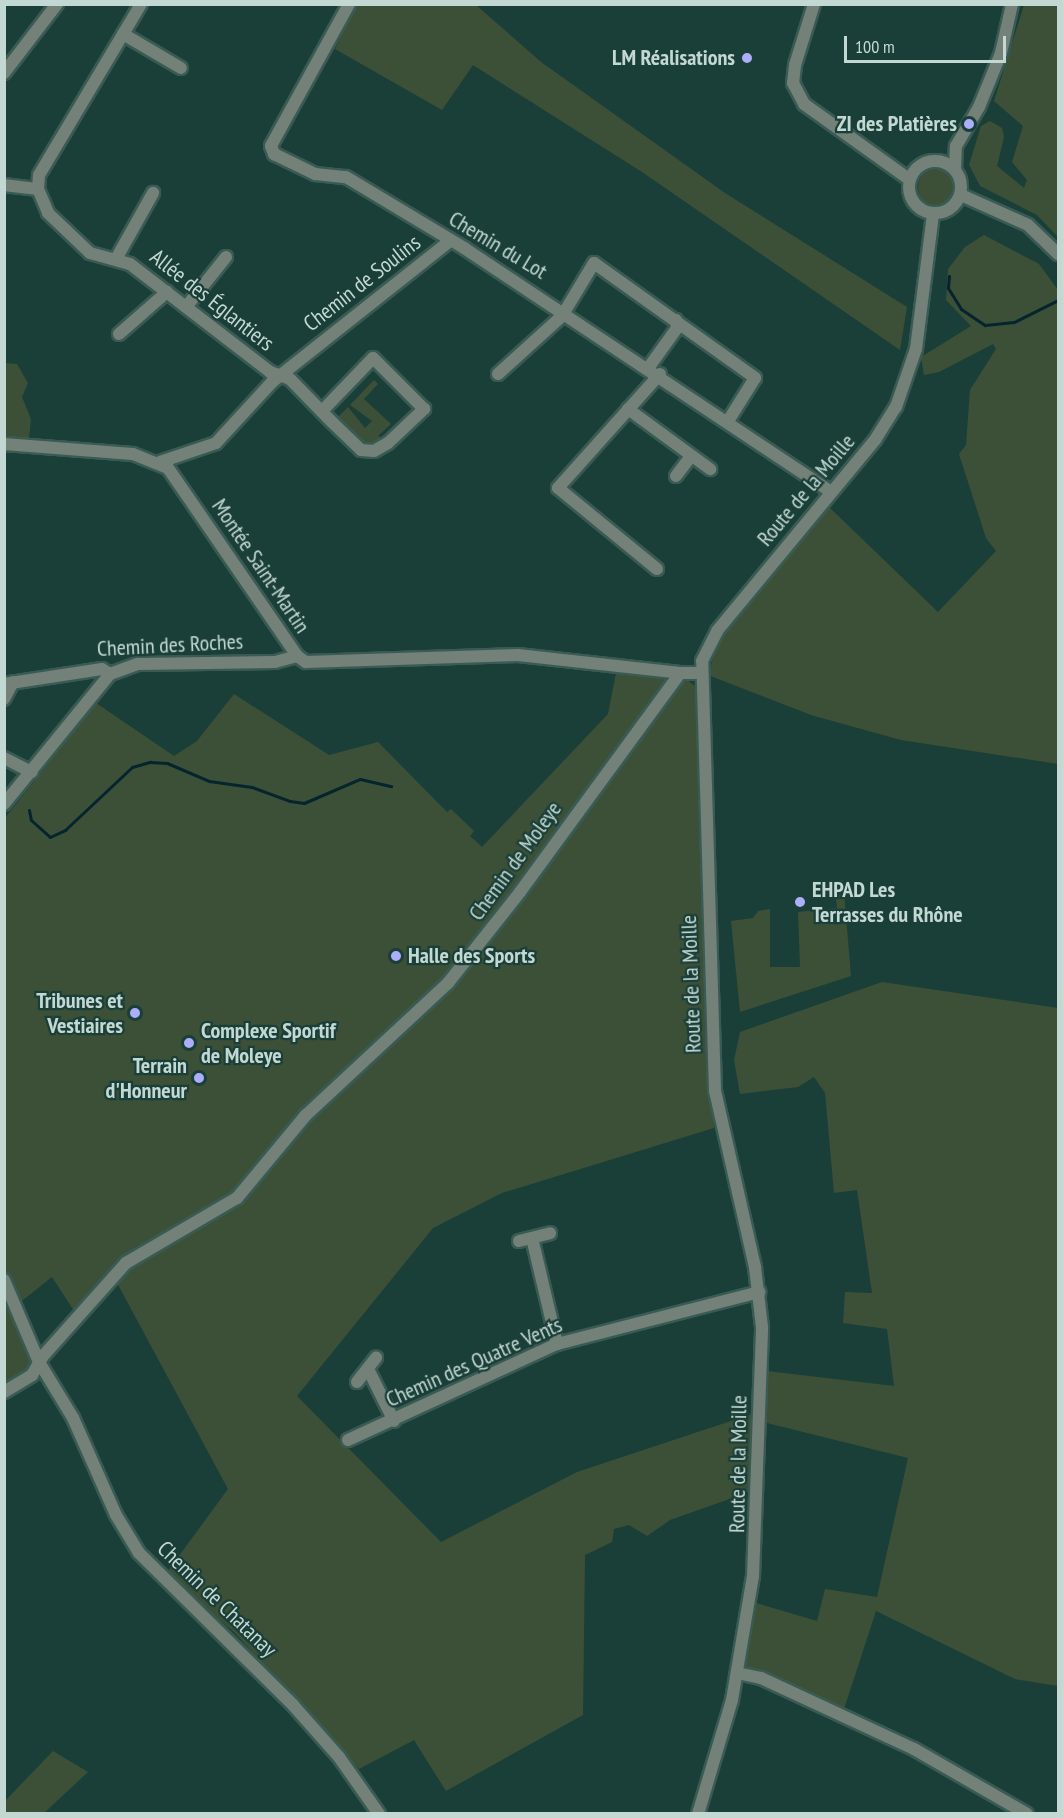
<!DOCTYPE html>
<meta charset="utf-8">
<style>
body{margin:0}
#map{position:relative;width:1063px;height:1818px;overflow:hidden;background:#1a3f38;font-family:"PT Sans Narrow",sans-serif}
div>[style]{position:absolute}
.green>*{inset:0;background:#3c5037}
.round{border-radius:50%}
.stream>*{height:3px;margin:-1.5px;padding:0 1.5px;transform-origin:1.5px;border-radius:1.5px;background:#05242e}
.roads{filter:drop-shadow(2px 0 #395b54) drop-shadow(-2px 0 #395b54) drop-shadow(0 2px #395b54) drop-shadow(0 -2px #395b54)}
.minor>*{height:12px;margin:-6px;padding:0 6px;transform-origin:6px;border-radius:6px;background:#748179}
.tertiary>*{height:12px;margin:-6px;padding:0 6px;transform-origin:6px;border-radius:6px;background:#748179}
.tertiary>.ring{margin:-6px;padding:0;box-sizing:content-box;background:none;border:12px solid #748179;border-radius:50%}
.dots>*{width:16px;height:16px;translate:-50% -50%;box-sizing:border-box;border:3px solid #1a3f38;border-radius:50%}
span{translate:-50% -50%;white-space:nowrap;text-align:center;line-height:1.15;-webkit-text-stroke:4.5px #1a3f38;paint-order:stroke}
.poi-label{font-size:22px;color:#c4d8d3;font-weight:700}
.right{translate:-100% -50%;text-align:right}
.left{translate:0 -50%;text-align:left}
.street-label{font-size:22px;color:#c4d8d3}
.frame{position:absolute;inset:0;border:6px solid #c4d8d3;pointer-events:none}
.scale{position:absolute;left:844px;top:36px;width:162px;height:27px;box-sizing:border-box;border:3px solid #c4d8d3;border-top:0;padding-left:8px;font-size:18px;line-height:21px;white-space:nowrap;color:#c4d8d3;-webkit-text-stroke:4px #1a3f38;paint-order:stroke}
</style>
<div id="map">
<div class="green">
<i style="clip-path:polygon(356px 5px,476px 5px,541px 62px,725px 193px,907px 307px,900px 350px,642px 172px,473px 65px,442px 110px,335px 49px)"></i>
<i style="clip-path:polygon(1024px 5px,1058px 5px,1058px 237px,1037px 215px,980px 186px,969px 165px,981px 126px,990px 121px,1002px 128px,1004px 137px,997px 166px,1024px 188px,1027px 180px,1012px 162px,1023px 126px,994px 101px)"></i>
<i class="round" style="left:918px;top:169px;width:36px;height:36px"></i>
<i style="clip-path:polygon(984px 235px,1039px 264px,1058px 290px,1058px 764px,901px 740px,811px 715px,708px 675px,719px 639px,829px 507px,938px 612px,996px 551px,986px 538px,959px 454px,966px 445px,970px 390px,996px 349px,993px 344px,939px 372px,924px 375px,921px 357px,971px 326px,946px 300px,948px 269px,965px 247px)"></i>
<i style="clip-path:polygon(5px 363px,17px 364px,28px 383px,22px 397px,31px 419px,29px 439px,5px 437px)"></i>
<i style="clip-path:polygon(374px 380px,378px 384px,364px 399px,391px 424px,379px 435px,380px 441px,367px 444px,336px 419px,348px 407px,365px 428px,372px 421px,350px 405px)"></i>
<i style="clip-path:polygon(616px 673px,665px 676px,668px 680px,520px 889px,447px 974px,299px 1113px,226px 1198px,136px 1247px,110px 1269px,76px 1314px,52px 1277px,18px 1304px,5px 1269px,5px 818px,96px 703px,174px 756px,197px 741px,234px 694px,329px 755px,378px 742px,447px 812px,451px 809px,474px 831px,470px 836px,482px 847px,608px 714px)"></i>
<i style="clip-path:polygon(687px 680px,695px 686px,697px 695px,714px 1128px,502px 1193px,433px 1228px,297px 1396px,441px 1542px,577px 1472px,755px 1413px,755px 1490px,670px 1520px,647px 1536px,629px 1525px,614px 1529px,612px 1542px,585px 1555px,583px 1715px,446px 1791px,414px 1740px,359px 1769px,234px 1632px,165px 1575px,228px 1489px,116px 1281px,178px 1235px,240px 1203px,307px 1121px,468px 969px,626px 751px,674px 689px)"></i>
<i style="clip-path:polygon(843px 880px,851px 976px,740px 1012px,731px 921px,753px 918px,758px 911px,770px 909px,770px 967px,800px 967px,798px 912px,837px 908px,834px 881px)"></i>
<i style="clip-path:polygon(882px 982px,1058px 1008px,1058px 1686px,1015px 1679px,876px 1611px,843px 1712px,744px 1666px,753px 1602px,817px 1621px,825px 1589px,877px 1597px,908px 1458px,767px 1423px,767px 1371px,894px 1386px,887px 1329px,843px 1323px,845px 1292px,872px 1293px,857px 1190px,834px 1193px,825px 1093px,814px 1077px,798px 1087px,740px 1094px,734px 1060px,740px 1032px)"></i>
<i style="clip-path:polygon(4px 1291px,33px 1360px,19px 1380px,4px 1390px)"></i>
<i style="clip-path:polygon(53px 1751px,88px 1772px,44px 1813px,5px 1813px,5px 1801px)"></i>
</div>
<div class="stream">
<i style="left:949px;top:276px;width:12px;rotate:95deg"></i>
<i style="left:948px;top:288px;width:25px;rotate:58deg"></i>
<i style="left:961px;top:309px;width:29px;rotate:34deg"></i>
<i style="left:985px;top:325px;width:29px;rotate:-6deg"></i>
<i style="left:1014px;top:322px;width:49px;rotate:-26.6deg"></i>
<i style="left:29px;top:810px;width:10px;rotate:79deg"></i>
<i style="left:31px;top:820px;width:25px;rotate:42deg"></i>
<i style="left:50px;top:837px;width:17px;rotate:-25deg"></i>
<i style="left:65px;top:830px;width:92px;rotate:-43.2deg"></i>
<i style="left:132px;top:767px;width:19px;rotate:-16deg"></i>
<i style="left:150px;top:762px;width:17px;rotate:3deg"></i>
<i style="left:167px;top:763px;width:46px;rotate:23.2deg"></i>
<i style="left:209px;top:781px;width:43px;rotate:7.9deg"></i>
<i style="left:252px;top:787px;width:40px;rotate:20.2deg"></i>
<i style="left:290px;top:801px;width:14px;rotate:8deg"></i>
<i style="left:304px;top:803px;width:61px;rotate:-23.2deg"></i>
<i style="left:360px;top:779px;width:32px;rotate:13deg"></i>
<i style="left:1058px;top:1313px;width:28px;rotate:90deg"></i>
</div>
<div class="roads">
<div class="minor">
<i style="left:141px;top:4px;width:199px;rotate:120.8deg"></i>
<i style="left:39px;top:175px;width:14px;rotate:94deg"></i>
<i style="left:38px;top:189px;width:26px;rotate:67deg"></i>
<i style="left:48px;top:213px;width:58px;rotate:43.6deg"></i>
<i style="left:90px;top:253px;width:41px;rotate:15.4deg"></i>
<i style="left:130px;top:264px;width:177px;rotate:37.6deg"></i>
<i style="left:270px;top:372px;width:21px;rotate:19deg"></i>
<i style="left:290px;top:379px;width:60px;rotate:45.7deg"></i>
<i style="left:332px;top:422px;width:40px;rotate:44deg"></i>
<i style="left:361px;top:450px;width:13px;rotate:4deg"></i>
<i style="left:374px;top:451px;width:16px;rotate:-30deg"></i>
<i style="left:388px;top:443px;width:50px;rotate:-43.4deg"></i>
<i style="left:424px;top:409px;width:72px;rotate:-135deg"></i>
<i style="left:373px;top:358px;width:74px;rotate:133.9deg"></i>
<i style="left:349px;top:4px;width:162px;rotate:118.8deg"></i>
<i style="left:271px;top:146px;width:9px;rotate:69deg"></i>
<i style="left:274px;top:154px;width:46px;rotate:26deg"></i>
<i style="left:315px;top:174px;width:31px;rotate:6deg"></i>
<i style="left:346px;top:177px;width:138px;rotate:31deg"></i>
<i style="left:464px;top:248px;width:441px;rotate:33.6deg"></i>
<i style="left:814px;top:4px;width:64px;rotate:107.3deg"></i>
<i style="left:795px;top:65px;width:18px;rotate:96deg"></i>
<i style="left:793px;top:83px;width:24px;rotate:62deg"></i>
<i style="left:804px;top:104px;width:130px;rotate:35.6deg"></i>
<i style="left:123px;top:34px;width:67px;rotate:30.4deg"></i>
<i style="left:4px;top:73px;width:87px;rotate:-52.5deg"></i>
<i style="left:4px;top:185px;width:34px;rotate:7deg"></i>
<i style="left:116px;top:259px;width:76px;rotate:-60.7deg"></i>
<i style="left:186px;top:307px;width:64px;rotate:-51.3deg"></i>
<i style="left:119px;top:334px;width:64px;rotate:-41.2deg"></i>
<i style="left:649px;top:367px;width:48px;rotate:-54.3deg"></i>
<i style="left:677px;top:328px;width:8px;rotate:-97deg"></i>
<i style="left:498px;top:374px;width:86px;rotate:-42.2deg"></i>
<i style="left:562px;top:316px;width:62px;rotate:-58.9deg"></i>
<i style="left:594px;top:263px;width:198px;rotate:35.5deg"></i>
<i style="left:755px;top:378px;width:51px;rotate:122.1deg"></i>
<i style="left:628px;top:409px;width:102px;rotate:36.2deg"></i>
<i style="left:4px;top:444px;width:129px;rotate:4.4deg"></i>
<i style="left:133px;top:454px;width:38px;rotate:22deg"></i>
<i style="left:168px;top:468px;width:228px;rotate:55.5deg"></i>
<i style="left:297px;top:656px;width:11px;rotate:34deg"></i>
<i style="left:306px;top:662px;width:212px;rotate:-1.9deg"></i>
<i style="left:518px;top:655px;width:163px;rotate:6.3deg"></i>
<i style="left:160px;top:462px;width:59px;rotate:-18.7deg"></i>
<i style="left:216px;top:443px;width:83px;rotate:-47.4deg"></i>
<i style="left:272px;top:382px;width:227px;rotate:-38.4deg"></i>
<i style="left:676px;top:476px;width:25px;rotate:-53deg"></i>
<i style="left:657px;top:569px;width:128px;rotate:-140.7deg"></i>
<i style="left:558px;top:488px;width:153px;rotate:-48.2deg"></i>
<i style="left:4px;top:684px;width:99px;rotate:-8.7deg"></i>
<i style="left:102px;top:669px;width:9px;rotate:32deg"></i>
<i style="left:4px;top:699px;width:19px;rotate:-62deg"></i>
<i style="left:4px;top:758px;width:31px;rotate:27deg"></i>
<i style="left:4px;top:804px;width:168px;rotate:-50.8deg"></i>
<i style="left:110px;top:674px;width:30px;rotate:-20deg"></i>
<i style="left:138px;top:664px;width:137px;rotate:-0.8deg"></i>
<i style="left:275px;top:662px;width:23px;rotate:-15deg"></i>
<i style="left:532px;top:1238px;width:109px;rotate:76.7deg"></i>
<i style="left:519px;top:1241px;width:32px;rotate:-14deg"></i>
<i style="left:4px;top:1280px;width:89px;rotate:66.9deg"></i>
<i style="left:39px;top:1362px;width:66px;rotate:58.7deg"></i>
<i style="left:73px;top:1418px;width:106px;rotate:66.1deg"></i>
<i style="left:116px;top:1515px;width:44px;rotate:58.8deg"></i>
<i style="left:139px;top:1553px;width:216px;rotate:44.6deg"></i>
<i style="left:293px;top:1705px;width:69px;rotate:48.5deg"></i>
<i style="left:339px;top:1757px;width:70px;rotate:54.9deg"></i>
<i style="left:368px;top:1369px;width:58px;rotate:63.4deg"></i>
<i style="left:357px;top:1382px;width:31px;rotate:-52deg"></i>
<i style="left:4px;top:1392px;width:33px;rotate:-31deg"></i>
<i style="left:32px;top:1375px;width:22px;rotate:-60deg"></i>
<i style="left:43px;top:1356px;width:125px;rotate:-48.3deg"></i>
<i style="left:126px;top:1263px;width:129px;rotate:-30.4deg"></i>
<i style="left:237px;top:1198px;width:107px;rotate:-50.3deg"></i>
<i style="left:305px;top:1116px;width:195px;rotate:-42.9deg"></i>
<i style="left:448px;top:983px;width:116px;rotate:-51.6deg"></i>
<i style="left:520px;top:892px;width:271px;rotate:-53.8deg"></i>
<i style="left:680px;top:673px;width:21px"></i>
<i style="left:348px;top:1440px;width:230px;rotate:-24.7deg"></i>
<i style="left:557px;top:1344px;width:209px;rotate:-14.4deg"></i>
<i style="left:737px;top:1673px;width:25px;rotate:12deg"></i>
<i style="left:761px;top:1678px;width:169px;rotate:24.9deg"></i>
<i style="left:914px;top:1749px;width:130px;rotate:29.9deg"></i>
<i style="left:698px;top:1814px;width:119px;rotate:-73.4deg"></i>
<i style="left:732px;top:1700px;width:126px;rotate:-80.4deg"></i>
<i style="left:753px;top:1576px;width:249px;rotate:-87.9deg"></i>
<i style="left:762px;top:1327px;width:60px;rotate:-96.7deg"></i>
<i style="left:755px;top:1267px;width:180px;rotate:-102.8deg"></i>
<i style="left:715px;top:1091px;width:430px;rotate:-91.7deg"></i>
<i style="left:702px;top:661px;width:34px;rotate:-63deg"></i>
<i style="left:717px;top:631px;width:248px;rotate:-50.4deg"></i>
<i style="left:875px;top:440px;width:39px;rotate:-58deg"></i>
<i style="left:896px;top:407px;width:61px;rotate:-71deg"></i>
<i style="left:916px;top:349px;width:136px;rotate:-82.8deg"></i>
</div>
<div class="tertiary">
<i class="ring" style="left:909px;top:161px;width:40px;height:40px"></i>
<i style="left:955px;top:170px;width:24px;rotate:-88deg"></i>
<i style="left:956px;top:146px;width:45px;rotate:-59.5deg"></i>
<i style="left:979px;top:107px;width:58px;rotate:-67.8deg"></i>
<i style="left:1001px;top:53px;width:50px;rotate:-77.3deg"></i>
<i style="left:961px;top:195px;width:73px;rotate:24.1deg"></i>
<i style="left:1028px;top:225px;width:42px;rotate:44deg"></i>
</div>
</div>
<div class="dots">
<i style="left:747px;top:58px;background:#adaefb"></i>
<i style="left:969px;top:124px;background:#adaefb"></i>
<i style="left:800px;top:902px;background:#adaefb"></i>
<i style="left:396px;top:956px;background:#adaefb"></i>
<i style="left:135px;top:1013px;background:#adaefb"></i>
<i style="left:189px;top:1043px;background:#adaefb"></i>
<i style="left:199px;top:1078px;background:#adaefb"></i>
</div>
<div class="poi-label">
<span class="right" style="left:735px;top:58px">LM Réalisations</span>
<span class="right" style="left:957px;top:124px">ZI des Platières</span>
<span class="left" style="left:812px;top:902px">EHPAD Les<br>Terrasses du Rhône</span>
<span class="left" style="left:408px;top:956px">Halle des Sports</span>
<span class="right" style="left:123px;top:1013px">Tribunes et<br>Vestiaires</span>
<span class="left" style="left:201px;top:1043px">Complexe Sportif<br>de Moleye</span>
<span class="right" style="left:187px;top:1078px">Terrain<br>d'Honneur</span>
</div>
<div class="street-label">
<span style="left:498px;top:245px;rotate:31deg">Chemin du Lot</span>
<span style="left:362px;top:283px;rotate:-38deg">Chemin de Soulins</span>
<span style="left:212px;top:300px;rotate:38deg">Allée des Églantiers</span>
<span style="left:806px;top:490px;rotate:-50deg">Route de la Moille</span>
<span style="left:261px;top:566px;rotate:56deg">Montée Saint-Martin</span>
<span style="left:170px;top:645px;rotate:-3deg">Chemin des Roches</span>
<span style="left:515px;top:861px;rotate:-54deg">Chemin de Moleye</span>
<span style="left:691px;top:984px;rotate:-92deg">Route de la Moille</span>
<span style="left:474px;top:1362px;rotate:-24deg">Chemin des Quatre Vents</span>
<span style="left:738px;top:1464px;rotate:-89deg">Route de la Moille</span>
<span style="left:217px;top:1599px;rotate:44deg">Chemin de Chatanay</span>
</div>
<div class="frame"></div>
<div class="scale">100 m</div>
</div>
